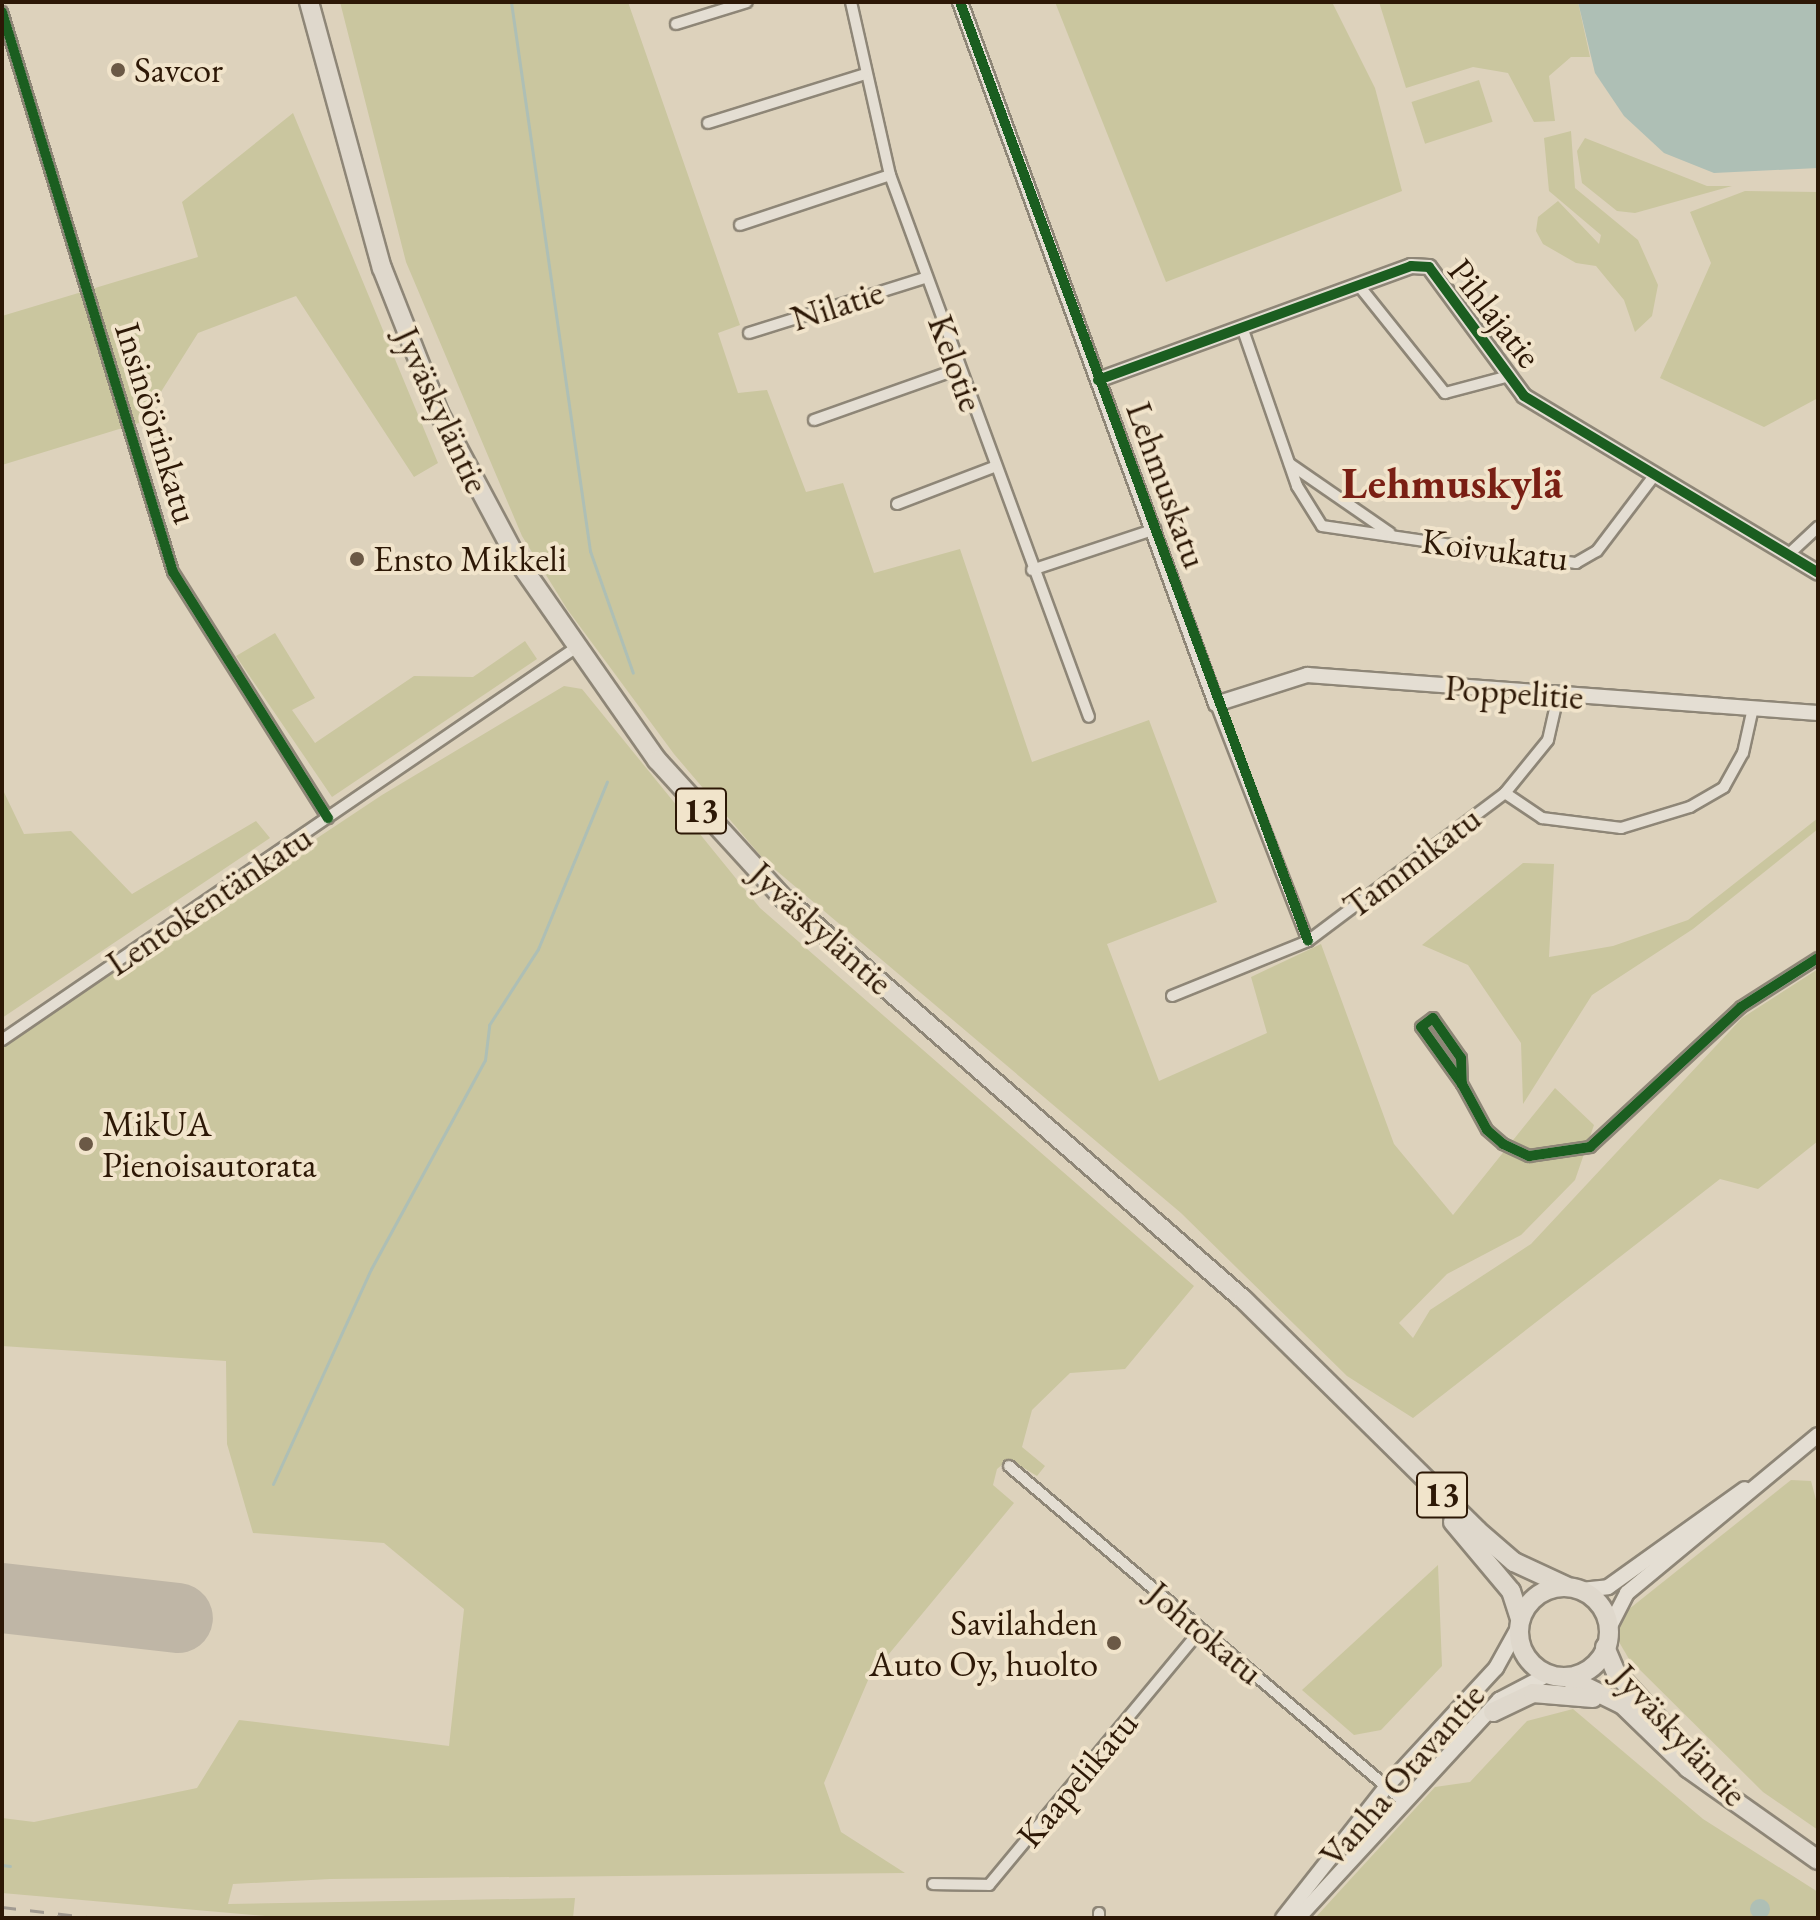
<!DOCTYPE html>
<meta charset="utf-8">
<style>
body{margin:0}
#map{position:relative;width:1820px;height:1920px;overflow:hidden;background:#ddd2bc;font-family:"EB Garamond",serif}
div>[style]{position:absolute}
.green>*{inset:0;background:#cac69f;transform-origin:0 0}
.water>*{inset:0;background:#aebfb5}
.round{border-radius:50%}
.stream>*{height:3px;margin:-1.5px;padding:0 1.5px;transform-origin:1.5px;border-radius:1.5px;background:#aebfb5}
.runway>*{height:70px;margin:-35px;padding:0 35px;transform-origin:35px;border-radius:35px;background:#bfb6a6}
.roads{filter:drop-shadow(2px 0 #8e8677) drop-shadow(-2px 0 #8e8677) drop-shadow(0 2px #8e8677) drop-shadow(0 -2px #8e8677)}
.street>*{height:10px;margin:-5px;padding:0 5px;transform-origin:5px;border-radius:5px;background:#e4ded3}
.secondary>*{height:14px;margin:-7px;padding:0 7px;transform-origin:7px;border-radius:7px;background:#e4ded3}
.highway>*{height:18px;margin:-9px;padding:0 9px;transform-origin:9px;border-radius:9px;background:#dfd8cc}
.highway>.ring{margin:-9px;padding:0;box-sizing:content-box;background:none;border:18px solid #dfd8cc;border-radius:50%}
.rail>*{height:3px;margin-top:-1.5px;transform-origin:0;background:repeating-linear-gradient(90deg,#a19a91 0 14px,transparent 0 28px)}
.cycleway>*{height:10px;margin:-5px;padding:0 5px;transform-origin:5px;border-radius:5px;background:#1b5e20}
.dots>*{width:22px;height:22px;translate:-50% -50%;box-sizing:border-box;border:4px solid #f1e4cb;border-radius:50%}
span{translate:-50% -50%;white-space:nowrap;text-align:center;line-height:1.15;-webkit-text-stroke:8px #f1e4cb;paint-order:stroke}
.shield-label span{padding:2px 6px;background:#f1e4cb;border:2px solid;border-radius:6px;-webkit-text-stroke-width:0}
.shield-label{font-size:34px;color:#2d1806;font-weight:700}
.poi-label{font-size:36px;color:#2d1806}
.left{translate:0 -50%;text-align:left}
.right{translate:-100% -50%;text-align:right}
.street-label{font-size:36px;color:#2d1806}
.district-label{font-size:44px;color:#7a1f14;font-weight:700}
.frame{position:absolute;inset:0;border:4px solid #2d1806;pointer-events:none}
</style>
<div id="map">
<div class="green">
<i style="clip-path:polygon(340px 2px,628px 2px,740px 325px,718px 333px,738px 393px,767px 390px,806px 492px,843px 483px,874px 573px,960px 549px,1032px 762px,1149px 720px,1217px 902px,1107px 944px,1159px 1081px,1267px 1033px,1251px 977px,1321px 944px,1394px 1144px,1453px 1215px,1555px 1088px,1594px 1125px,1575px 1180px,1521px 1235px,1447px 1274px,1399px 1323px,1413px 1338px,1430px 1310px,1531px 1244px,1742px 1018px,1818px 969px,1818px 1141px,1758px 1189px,1720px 1179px,1413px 1418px,1347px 1376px,1181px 1213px,765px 861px,674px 754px,567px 609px,522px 536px,406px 262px)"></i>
<i style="clip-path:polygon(1055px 2px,1332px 2px,1375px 88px,1402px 191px,1166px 282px)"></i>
<i style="clip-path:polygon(1379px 2px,1578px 2px,1590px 57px,1571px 57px,1549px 76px,1555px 121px,1534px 122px,1508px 73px,1473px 67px,1406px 88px)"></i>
<i style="left:1479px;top:80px;width:44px;height:71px;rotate:72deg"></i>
<i style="clip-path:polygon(293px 113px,438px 463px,414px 477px,296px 296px,198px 333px,142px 422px,2px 465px,2px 316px,198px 257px,182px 202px)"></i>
<i style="clip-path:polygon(1571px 131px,1575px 188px,1638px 240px,1658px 285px,1652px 316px,1635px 332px,1624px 300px,1596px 266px,1576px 263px,1543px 244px,1536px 231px,1538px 217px,1558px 201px,1599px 244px,1601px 235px,1549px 191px,1544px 138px)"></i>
<i style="clip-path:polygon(1585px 138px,1707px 186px,1732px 186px,1635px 213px,1617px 211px,1582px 183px,1577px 151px)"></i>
<i style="clip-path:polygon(1745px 191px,1818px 192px,1818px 398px,1764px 427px,1660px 378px,1711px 263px,1690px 212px)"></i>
<i style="clip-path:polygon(275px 633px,315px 698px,292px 710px,315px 743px,414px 676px,473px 677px,525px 641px,537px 659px,332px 797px,236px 656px)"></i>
<i style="clip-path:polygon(564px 686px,582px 689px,760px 908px,1194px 1286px,1125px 1369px,1070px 1373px,1032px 1410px,1022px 1447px,1045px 1466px,1037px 1476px,1009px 1459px,997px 1469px,993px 1485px,1014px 1503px,869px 1678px,824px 1783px,841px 1832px,905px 1873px,330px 1879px,233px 1884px,228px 1904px,575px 1898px,573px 1918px,288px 1918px,2px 1893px,2px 1818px,34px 1822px,197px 1788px,239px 1720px,449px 1746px,464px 1609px,384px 1543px,253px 1533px,227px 1444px,226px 1361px,2px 1346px,2px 1047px,382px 795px)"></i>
<i style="clip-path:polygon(2px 788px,24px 834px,71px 831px,132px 894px,256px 821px,270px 838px,2px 1018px)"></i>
<i style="clip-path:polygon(1818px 818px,1818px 829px,1693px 929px,1592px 995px,1523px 1104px,1521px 1043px,1468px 965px,1422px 945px,1523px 863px,1554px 864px,1549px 957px,1613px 946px,1688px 920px)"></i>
<i style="clip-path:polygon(1791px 1480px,1811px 1481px,1818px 1507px,1818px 1830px,1763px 1792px,1629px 1659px,1609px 1625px)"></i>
<i style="clip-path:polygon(1438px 1565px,1442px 1666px,1381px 1730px,1354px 1735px,1302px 1690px)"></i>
<i style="clip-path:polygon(1573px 1709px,1703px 1819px,1818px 1892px,1818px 1918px,1315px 1918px,1435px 1787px,1470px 1782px,1527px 1721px)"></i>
</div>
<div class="water">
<i style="clip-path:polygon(1578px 2px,1818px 2px,1818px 168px,1714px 173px,1664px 153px,1624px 116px,1595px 73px)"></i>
<i class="round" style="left:1750px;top:1899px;width:20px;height:20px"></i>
</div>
<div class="stream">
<i style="left:511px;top:2px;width:555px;rotate:81.81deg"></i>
<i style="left:590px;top:551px;width:129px;rotate:70.6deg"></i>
<i style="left:273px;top:1484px;width:236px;rotate:-65.5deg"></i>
<i style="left:371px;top:1269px;width:238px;rotate:-61.4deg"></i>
<i style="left:485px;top:1060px;width:35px;rotate:-83deg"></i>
<i style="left:489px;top:1025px;width:90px;rotate:-57.2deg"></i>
<i style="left:538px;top:949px;width:181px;rotate:-67.6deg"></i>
<i style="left:2px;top:1865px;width:8px;rotate:7deg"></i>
</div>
<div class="runway">
<i style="left:2px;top:1598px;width:177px;rotate:6.5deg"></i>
</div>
<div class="roads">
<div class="street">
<i style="left:851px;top:2px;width:177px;rotate:77.3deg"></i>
<i style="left:890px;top:175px;width:577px;rotate:69.84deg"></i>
<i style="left:2px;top:12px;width:586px;rotate:73.02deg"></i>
<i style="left:173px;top:572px;width:291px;rotate:57.8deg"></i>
<i style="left:676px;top:24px;width:74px;rotate:-17.2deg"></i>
<i style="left:708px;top:123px;width:164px;rotate:-17.3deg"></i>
<i style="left:740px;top:225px;width:158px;rotate:-18.4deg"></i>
<i style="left:1360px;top:287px;width:136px;rotate:51.3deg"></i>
<i style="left:1445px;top:393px;width:62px;rotate:-14.9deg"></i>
<i style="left:1243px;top:330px;width:165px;rotate:70.9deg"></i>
<i style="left:1297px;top:486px;width:47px;rotate:58deg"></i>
<i style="left:1322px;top:526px;width:257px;rotate:8.3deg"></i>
<i style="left:1576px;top:563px;width:24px;rotate:-30deg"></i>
<i style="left:1597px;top:551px;width:94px;rotate:-52.8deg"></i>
<i style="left:749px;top:333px;width:184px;rotate:-17.4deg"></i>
<i style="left:814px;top:420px;width:153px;rotate:-19.5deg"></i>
<i style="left:1290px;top:464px;width:121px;rotate:34.6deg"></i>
<i style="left:897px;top:504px;width:104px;rotate:-20.9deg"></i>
<i style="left:1789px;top:554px;width:40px;rotate:-43deg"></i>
<i style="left:1032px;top:570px;width:130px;rotate:-18.4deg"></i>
<i style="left:1216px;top:704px;width:254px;rotate:68.8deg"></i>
<i style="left:1505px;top:793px;width:45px;rotate:34deg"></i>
<i style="left:1542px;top:818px;width:80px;rotate:7.2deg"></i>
<i style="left:1621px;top:828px;width:72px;rotate:-16.9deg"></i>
<i style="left:1690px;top:807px;width:39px;rotate:-30deg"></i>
<i style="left:1724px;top:787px;width:39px;rotate:-61deg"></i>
<i style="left:1743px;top:753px;width:46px;rotate:-77.5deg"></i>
<i style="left:1172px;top:996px;width:147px;rotate:-22deg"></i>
<i style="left:1308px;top:941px;width:246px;rotate:-36.9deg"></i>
<i style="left:1505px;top:793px;width:68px;rotate:-50.9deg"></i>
<i style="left:1548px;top:740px;width:45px;rotate:-77.2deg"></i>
<i style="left:2px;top:1040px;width:693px;rotate:-34.36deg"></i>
<i style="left:1462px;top:1084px;width:70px;rotate:-125.7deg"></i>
<i style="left:1421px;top:1027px;width:15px;rotate:-37deg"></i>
<i style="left:1433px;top:1018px;width:49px;rotate:55deg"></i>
<i style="left:1461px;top:1058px;width:26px;rotate:88deg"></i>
<i style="left:1462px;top:1084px;width:52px;rotate:61.5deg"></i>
<i style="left:1487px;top:1130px;width:21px;rotate:41deg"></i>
<i style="left:1503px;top:1144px;width:29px;rotate:25deg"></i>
<i style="left:1529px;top:1156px;width:62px;rotate:-8.4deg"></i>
<i style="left:1590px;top:1147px;width:206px;rotate:-42.8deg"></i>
<i style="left:1741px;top:1007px;width:91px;rotate:-32.5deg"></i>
<i style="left:1009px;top:1466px;width:514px;rotate:40.35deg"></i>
<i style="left:933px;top:1884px;width:56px;rotate:1deg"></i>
<i style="left:989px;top:1885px;width:332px;rotate:-50.3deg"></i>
<i style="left:1099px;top:1918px;width:5px;rotate:-90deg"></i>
</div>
<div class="secondary">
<i style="left:960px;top:2px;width:747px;rotate:69.96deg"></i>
<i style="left:1216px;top:704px;width:96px;rotate:-17.7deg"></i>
<i style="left:1307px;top:675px;width:512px;rotate:4.25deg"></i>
<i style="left:1098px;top:380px;width:333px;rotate:-20deg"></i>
<i style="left:1411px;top:266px;width:18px;rotate:3deg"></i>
<i style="left:1429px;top:267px;width:160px;rotate:53.6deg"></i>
<i style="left:1524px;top:396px;width:343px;rotate:31deg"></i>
<i style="left:1581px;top:1590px;width:27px;rotate:-6deg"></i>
<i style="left:1608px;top:1587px;width:168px;rotate:-35.6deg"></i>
<i style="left:1608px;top:1630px;width:42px;rotate:-62.8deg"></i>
<i style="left:1627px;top:1593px;width:248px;rotate:-39.6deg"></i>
<i style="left:1283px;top:1918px;width:168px;rotate:-51.8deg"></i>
<i style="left:1387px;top:1786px;width:161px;rotate:-47.3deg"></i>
<i style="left:1496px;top:1668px;width:43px;rotate:-61.1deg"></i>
<i style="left:1298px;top:1918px;width:297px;rotate:-47.3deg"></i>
<i style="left:1499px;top:1700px;width:54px;rotate:-27.5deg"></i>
</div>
<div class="highway">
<i style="left:309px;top:2px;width:276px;rotate:74.7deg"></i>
<i style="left:382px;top:268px;width:156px;rotate:68.5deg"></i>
<i style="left:439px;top:413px;width:168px;rotate:61.9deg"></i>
<i style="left:518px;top:561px;width:243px;rotate:55.1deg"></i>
<i style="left:657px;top:760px;width:184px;rotate:47.6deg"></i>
<i style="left:781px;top:896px;width:614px;rotate:41.11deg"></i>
<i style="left:1244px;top:1300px;width:327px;rotate:44.6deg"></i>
<i style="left:1477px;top:1530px;width:49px;rotate:40.9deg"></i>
<i style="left:1514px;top:1562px;width:57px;rotate:24.8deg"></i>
<i style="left:1453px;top:1522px;width:90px;rotate:50deg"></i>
<i style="left:1511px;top:1591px;width:28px;rotate:72deg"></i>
<i class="ring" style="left:1519px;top:1587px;width:72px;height:72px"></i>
<i style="left:1605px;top:1647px;width:28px;rotate:67deg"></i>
<i style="left:1616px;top:1673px;width:98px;rotate:47.5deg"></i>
<i style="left:1570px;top:1679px;width:59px;rotate:26.1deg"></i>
<i style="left:1623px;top:1705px;width:91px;rotate:44.1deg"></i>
<i style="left:1688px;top:1768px;width:159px;rotate:35.3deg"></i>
<i style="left:1493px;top:1712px;width:44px;rotate:-25.4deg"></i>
<i style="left:1533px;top:1693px;width:60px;rotate:4.8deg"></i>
</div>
</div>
<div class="rail">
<i style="left:2px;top:1907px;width:94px;rotate:6.7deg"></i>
</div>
<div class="cycleway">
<i style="left:960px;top:2px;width:1001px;rotate:69.66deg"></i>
<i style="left:2px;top:12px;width:586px;rotate:73.02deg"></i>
<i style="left:173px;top:572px;width:291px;rotate:57.8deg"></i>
<i style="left:1098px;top:380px;width:333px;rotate:-20deg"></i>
<i style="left:1411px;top:266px;width:18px;rotate:3deg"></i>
<i style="left:1429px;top:267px;width:160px;rotate:53.6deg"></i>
<i style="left:1524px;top:396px;width:343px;rotate:31deg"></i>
<i style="left:1462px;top:1084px;width:70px;rotate:-125.7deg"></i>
<i style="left:1421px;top:1027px;width:15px;rotate:-37deg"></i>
<i style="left:1433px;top:1018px;width:49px;rotate:55deg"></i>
<i style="left:1461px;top:1058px;width:26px;rotate:88deg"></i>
<i style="left:1462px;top:1084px;width:52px;rotate:61.5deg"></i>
<i style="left:1487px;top:1130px;width:21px;rotate:41deg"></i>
<i style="left:1503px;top:1144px;width:29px;rotate:25deg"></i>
<i style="left:1529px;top:1156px;width:62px;rotate:-8.4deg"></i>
<i style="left:1590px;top:1147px;width:206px;rotate:-42.8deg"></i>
<i style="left:1741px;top:1007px;width:91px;rotate:-32.5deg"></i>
</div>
<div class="dots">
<i style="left:118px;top:70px;background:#6b5946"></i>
<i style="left:357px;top:559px;background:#6b5946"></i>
<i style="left:86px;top:1144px;background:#6b5946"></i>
<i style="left:1114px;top:1643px;background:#6b5946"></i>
</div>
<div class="shield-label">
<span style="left:701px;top:811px">13</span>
<span style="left:1442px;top:1495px">13</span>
</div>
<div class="poi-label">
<span class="left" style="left:134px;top:70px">Savcor</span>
<span class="left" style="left:373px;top:559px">Ensto Mikkeli</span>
<span class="left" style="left:102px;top:1144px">MikUA<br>Pienoisautorata</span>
<span class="right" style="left:1098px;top:1643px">Savilahden<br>Auto Oy, huolto</span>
</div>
<div class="street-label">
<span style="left:837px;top:305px;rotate:-18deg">Nilatie</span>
<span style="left:1495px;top:313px;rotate:52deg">Pihlajatie</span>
<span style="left:956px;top:363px;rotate:70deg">Kelotie</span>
<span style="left:442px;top:410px;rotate:65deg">Jyväskyläntie</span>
<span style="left:157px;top:423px;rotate:73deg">Insinöörinkatu</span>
<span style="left:1167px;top:485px;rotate:70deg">Lehmuskatu</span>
<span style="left:1495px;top:549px;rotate:7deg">Koivukatu</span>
<span style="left:1514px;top:692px;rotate:4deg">Poppelitie</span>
<span style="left:1412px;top:862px;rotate:-37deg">Tammikatu</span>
<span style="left:209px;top:900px;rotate:-34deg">Lentokentänkatu</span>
<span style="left:821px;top:928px;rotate:42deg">Jyväskyläntie</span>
<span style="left:1205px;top:1633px;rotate:40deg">Johtokatu</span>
<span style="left:1680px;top:1735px;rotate:47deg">Jyväskyläntie</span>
<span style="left:1402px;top:1775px;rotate:-49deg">Vanha Otavantie</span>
<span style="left:1077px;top:1779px;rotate:-50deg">Kaapelikatu</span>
</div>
<div class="district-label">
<span style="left:1452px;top:483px">Lehmuskylä</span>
</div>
<div class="frame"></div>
</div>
